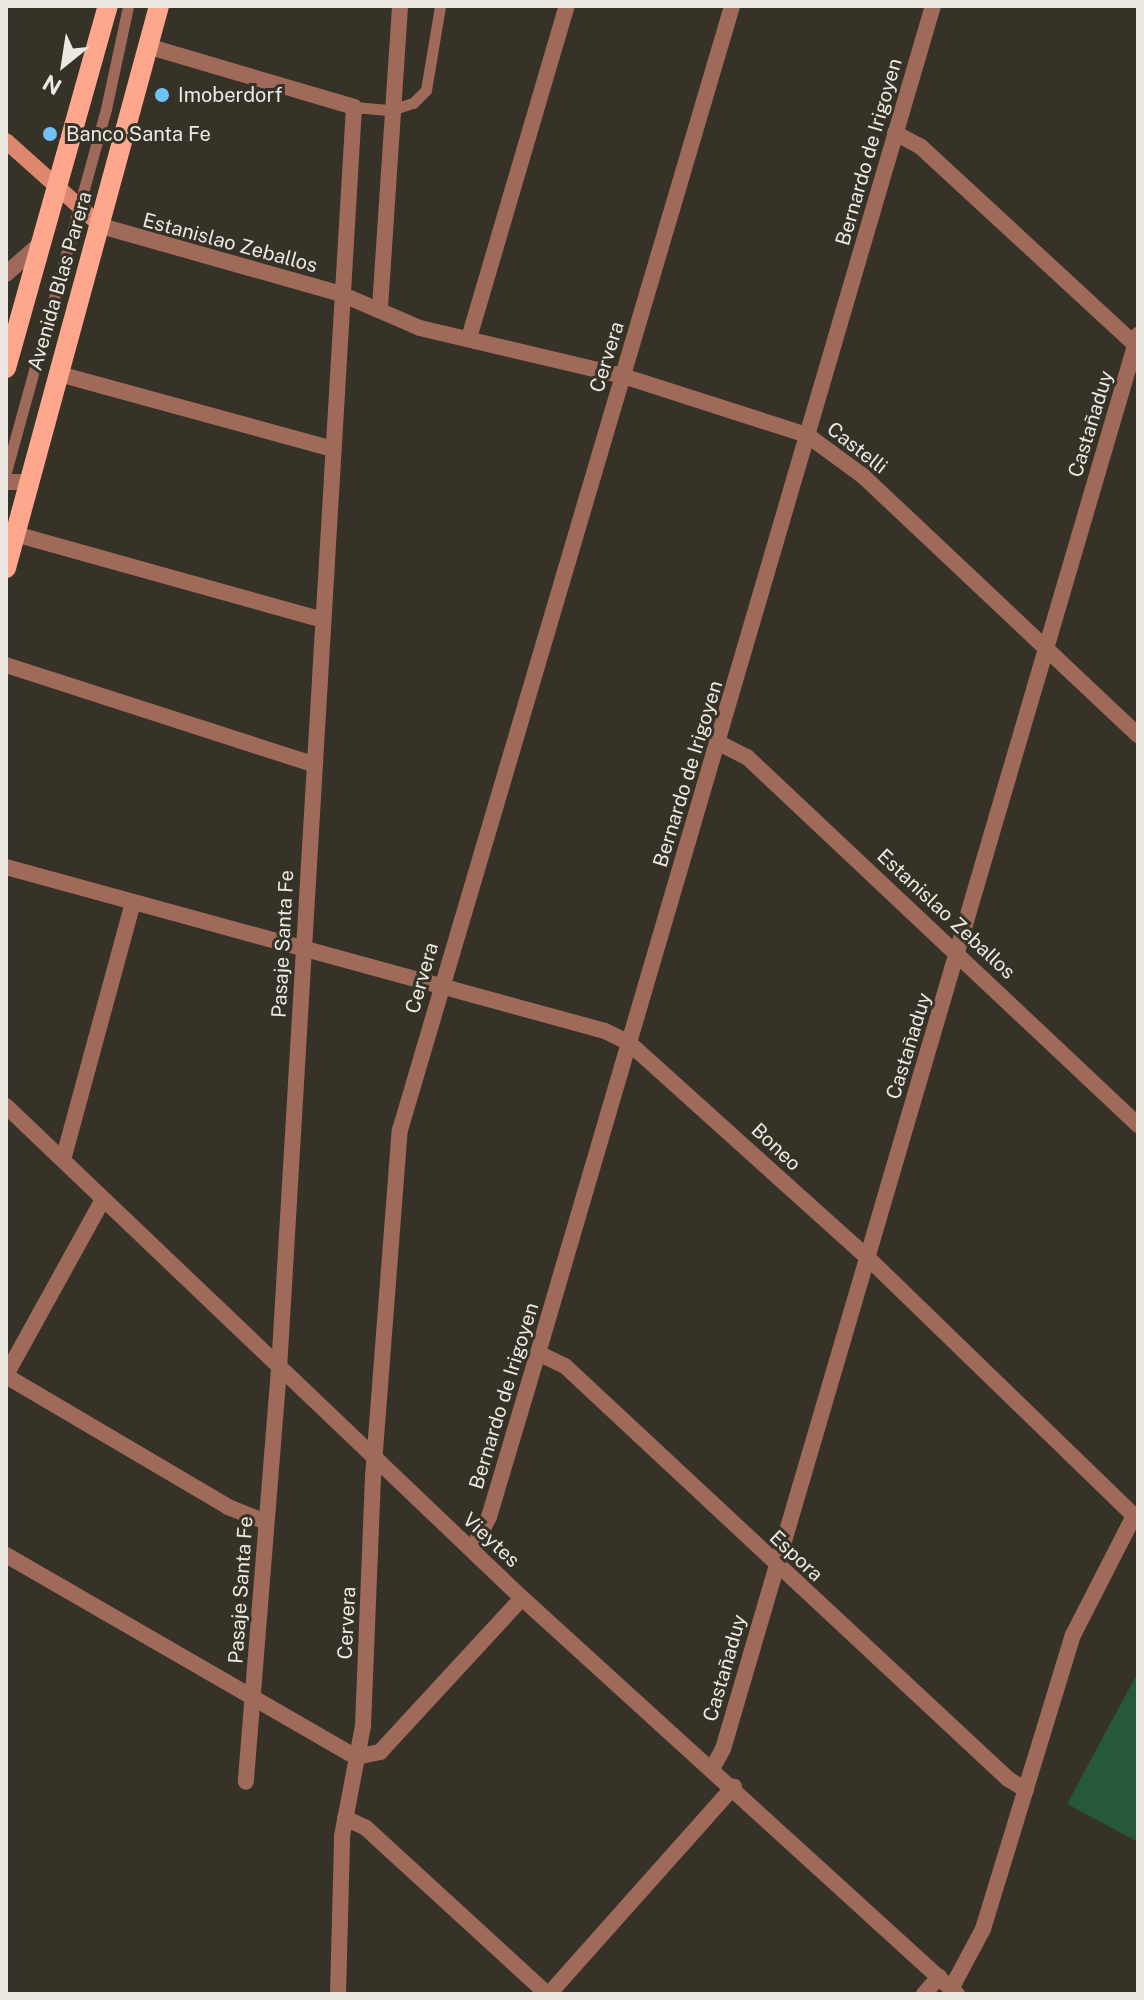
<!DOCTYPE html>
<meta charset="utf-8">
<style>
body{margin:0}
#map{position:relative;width:1144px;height:2000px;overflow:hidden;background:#363227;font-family:"Public Sans",sans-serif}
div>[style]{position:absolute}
.green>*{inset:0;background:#26583c}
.lane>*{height:11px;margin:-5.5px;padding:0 5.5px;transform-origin:5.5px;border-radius:5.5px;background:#a06a5a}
.street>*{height:16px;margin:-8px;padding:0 8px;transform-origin:8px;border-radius:8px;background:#a06a5a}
.secondary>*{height:16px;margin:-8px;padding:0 8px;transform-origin:8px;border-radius:8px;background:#dd886e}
.primary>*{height:20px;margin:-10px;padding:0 10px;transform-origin:10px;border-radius:10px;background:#ffa78c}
.dots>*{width:22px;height:22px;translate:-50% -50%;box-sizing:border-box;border:4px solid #363227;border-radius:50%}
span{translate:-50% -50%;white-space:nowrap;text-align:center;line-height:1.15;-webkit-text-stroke:6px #363227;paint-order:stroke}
.poi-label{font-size:20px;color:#ebe9e2}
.left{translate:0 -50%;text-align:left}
.street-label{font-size:20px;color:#ebe9e2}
.frame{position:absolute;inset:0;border:8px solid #ebe9e2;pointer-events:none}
.north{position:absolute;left:24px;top:24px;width:80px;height:80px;-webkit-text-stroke:6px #363227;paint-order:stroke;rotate:210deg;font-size:22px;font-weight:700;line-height:32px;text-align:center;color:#ebe9e2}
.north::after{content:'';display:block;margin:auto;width:28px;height:36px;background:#ebe9e2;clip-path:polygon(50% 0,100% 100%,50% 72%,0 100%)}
</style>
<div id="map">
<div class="green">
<i style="clip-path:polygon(1138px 1672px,1138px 1842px,1067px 1804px)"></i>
</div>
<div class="lane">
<i style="left:354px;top:107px;width:37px;rotate:5deg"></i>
<i style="left:391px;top:110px;width:23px;rotate:-18deg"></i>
<i style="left:413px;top:103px;width:18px;rotate:-45deg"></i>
<i style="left:426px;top:90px;width:85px;rotate:-80.5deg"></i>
<i style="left:6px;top:472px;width:377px;rotate:-74.6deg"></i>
<i style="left:106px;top:109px;width:105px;rotate:-77.9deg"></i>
</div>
<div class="street">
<i style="left:147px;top:46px;width:216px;rotate:16.4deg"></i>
<i style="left:354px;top:107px;width:1264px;rotate:93.4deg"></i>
<i style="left:279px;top:1369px;width:414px;rotate:94.6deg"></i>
<i style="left:895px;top:133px;width:30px;rotate:28deg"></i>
<i style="left:921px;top:147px;width:295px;rotate:42.7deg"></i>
<i style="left:101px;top:226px;width:249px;rotate:15.8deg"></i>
<i style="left:341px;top:294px;width:86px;rotate:23.3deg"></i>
<i style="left:420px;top:328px;width:209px;rotate:13.3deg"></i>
<i style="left:623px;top:376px;width:193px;rotate:17.8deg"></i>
<i style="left:807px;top:435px;width:69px;rotate:36.2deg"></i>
<i style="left:863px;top:476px;width:378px;rotate:43.3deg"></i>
<i style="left:6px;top:274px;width:48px;rotate:-41.6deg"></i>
<i style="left:380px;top:308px;width:303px;rotate:-86.2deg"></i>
<i style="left:469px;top:338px;width:346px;rotate:-73.6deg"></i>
<i style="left:59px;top:374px;width:284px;rotate:15.3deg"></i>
<i style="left:6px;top:482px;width:21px"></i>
<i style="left:15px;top:534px;width:320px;rotate:15.6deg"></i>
<i style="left:6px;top:665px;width:322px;rotate:17.9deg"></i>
<i style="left:719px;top:743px;width:31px;rotate:27deg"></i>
<i style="left:747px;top:757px;width:537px;rotate:43.26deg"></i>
<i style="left:6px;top:867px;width:621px;rotate:15.31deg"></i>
<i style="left:605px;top:1031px;width:25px;rotate:26deg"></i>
<i style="left:628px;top:1042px;width:321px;rotate:42deg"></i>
<i style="left:867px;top:1257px;width:378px;rotate:44.1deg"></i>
<i style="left:6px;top:1106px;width:713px;rotate:43.64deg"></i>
<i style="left:522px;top:1598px;width:588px;rotate:42.31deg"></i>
<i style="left:63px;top:1160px;width:266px;rotate:-74.8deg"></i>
<i style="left:538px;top:1353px;width:30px;rotate:26deg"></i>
<i style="left:565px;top:1366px;width:606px;rotate:42.99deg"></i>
<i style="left:1008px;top:1779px;width:21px;rotate:31deg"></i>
<i style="left:6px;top:1375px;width:201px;rotate:-61.1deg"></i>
<i style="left:6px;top:1376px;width:258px;rotate:30.5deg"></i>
<i style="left:228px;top:1507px;width:41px;rotate:21.5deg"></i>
<i style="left:472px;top:1550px;width:37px;rotate:-63deg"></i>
<i style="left:489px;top:1517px;width:171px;rotate:-73.4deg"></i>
<i style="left:538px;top:1353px;width:1404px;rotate:-73.66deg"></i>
<i style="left:6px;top:1555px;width:404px;rotate:30deg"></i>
<i style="left:356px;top:1757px;width:25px;rotate:-12deg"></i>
<i style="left:380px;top:1752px;width:209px;rotate:-47.3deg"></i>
<i style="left:713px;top:1767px;width:21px;rotate:-61deg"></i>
<i style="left:723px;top:1749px;width:1474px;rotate:-73.64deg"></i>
<i style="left:345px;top:1818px;width:23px;rotate:25deg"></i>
<i style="left:366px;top:1828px;width:246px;rotate:42.5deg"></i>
<i style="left:951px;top:1989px;width:68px;rotate:-61.9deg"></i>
<i style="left:983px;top:1929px;width:307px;rotate:-73deg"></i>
<i style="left:1073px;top:1635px;width:134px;rotate:-62.9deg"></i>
<i style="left:338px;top:1994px;width:158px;rotate:-88.5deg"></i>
<i style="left:342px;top:1836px;width:112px;rotate:-79.2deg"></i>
<i style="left:363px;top:1726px;width:249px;rotate:-87.7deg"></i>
<i style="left:373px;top:1477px;width:348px;rotate:-85.6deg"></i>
<i style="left:400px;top:1130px;width:1172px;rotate:-73.54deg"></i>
<i style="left:549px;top:1994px;width:278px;rotate:-48.3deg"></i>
<i style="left:924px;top:1994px;width:23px;rotate:-49deg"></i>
</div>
<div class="secondary">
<i style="left:6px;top:141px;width:127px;rotate:41.8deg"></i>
</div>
<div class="primary">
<i style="left:6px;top:368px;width:376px;rotate:-74.3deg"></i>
<i style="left:6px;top:568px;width:582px;rotate:-74.77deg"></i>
</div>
<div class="dots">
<i style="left:162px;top:95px;background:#70c2f4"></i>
<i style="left:50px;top:134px;background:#70c2f4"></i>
</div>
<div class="poi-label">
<span class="left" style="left:178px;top:95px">Imoberdorf</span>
<span class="left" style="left:66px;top:134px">Banco Santa Fe</span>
</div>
<div class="street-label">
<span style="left:869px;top:152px;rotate:-74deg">Bernardo de Irigoyen</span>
<span style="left:230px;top:243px;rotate:15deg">Estanislao Zeballos</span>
<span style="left:60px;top:281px;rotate:-74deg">Avenida Blas Parera</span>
<span style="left:607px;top:357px;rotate:-73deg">Cervera</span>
<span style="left:1091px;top:424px;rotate:-73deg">Castañaduy</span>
<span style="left:857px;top:448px;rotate:38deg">Castelli</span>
<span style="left:688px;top:774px;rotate:-73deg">Bernardo de Irigoyen</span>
<span style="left:946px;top:914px;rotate:43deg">Estanislao Zeballos</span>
<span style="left:283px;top:944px;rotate:-87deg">Pasaje Santa Fe</span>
<span style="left:422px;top:978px;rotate:-74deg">Cervera</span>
<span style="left:909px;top:1046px;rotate:-73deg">Castañaduy</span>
<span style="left:776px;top:1147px;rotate:43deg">Boneo</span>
<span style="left:504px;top:1396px;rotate:-73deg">Bernardo de Irigoyen</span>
<span style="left:491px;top:1540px;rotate:43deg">Vieytes</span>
<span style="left:796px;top:1556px;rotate:43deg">Espora</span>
<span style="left:241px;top:1590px;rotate:-86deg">Pasaje Santa Fe</span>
<span style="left:347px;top:1623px;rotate:-87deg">Cervera</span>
<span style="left:725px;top:1668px;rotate:-74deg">Castañaduy</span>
</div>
<div class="frame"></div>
<div class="north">N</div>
</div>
